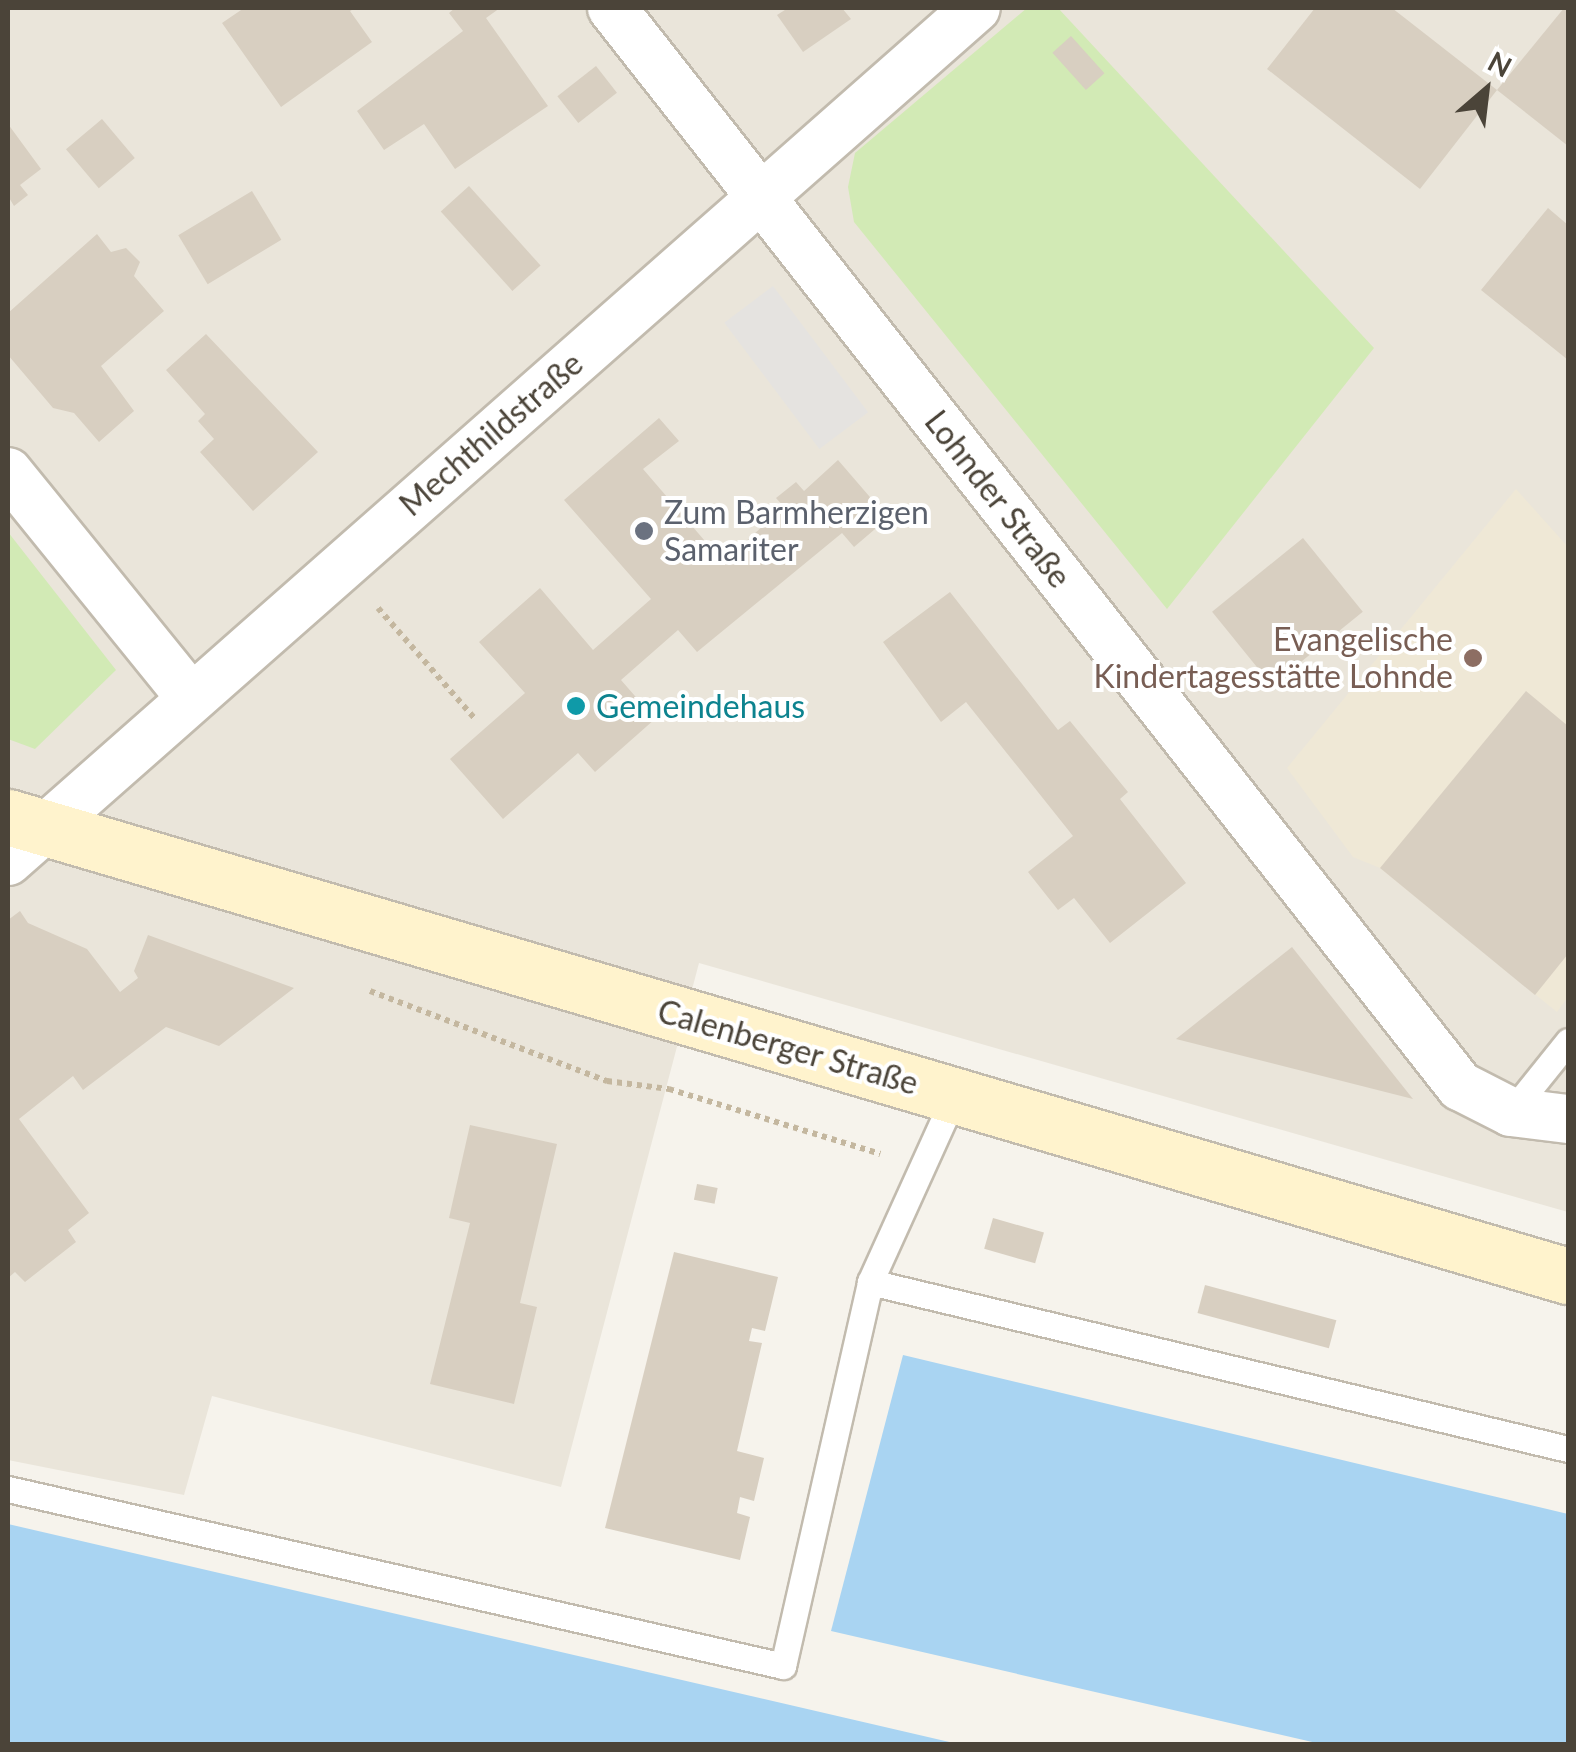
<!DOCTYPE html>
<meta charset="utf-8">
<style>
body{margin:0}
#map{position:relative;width:1576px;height:1752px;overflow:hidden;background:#f6f3ec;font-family:Lato,sans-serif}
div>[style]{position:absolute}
.residential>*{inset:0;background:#eae5da}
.education>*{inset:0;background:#efe8d6}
.green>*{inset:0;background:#d2eab5}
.parking>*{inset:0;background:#e5e3e0;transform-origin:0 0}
.water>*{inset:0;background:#a9d4f2}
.building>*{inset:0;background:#d8cfc1;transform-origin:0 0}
.path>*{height:6px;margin-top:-3px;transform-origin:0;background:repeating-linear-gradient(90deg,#c4b79f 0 5px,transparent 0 10px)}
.roads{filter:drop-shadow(2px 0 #c2bbae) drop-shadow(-2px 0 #c2bbae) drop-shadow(0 2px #c2bbae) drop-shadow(0 -2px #c2bbae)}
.lane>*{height:25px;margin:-12.5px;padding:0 12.5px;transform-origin:12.5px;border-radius:12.5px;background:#fff}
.street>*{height:48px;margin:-24px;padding:0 24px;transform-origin:24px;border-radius:24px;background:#fff}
.secondary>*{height:55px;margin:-27.5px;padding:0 27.5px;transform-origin:27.5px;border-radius:27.5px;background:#fff3cd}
.dots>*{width:28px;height:28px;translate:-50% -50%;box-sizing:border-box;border:5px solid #fff;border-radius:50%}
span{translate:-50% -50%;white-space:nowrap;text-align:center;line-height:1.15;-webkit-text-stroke:8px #fff;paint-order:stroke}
.street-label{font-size:32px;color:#4b4439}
.worship-label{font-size:32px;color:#5b616d}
.left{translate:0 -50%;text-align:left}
.education-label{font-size:32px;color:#785e54}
.right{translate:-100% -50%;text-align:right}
.culture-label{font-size:32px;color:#0d838f}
.frame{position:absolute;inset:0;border:10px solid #4b4439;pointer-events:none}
.north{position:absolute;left:1436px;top:40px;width:100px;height:100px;-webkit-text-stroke:8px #fff;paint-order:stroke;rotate:28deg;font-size:28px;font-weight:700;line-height:40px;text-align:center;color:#4b4439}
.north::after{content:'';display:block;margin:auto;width:35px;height:45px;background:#4b4439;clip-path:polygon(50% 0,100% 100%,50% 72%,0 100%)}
</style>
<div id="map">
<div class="residential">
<i style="clip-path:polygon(8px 8px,1568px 8px,1568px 1212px,699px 963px,561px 1487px,212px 1396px,184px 1495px,8px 1460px)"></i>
</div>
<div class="education">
<i style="clip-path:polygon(1516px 489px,1568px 547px,1568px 997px,1557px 1012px,1380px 868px,1353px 857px,1287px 768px)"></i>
</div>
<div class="green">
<i style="clip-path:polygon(1027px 8px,1058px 8px,1374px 348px,1167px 609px,854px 222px,848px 187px,855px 153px)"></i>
<i style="clip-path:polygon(8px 532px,116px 670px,35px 749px,8px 739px)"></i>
</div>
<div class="parking">
<i style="left:773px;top:286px;width:158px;height:61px;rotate:53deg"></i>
</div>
<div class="water">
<i style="clip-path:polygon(903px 1355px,1568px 1514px,1568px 1744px,1321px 1744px,831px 1631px)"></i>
<i style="clip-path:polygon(8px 1524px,958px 1744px,8px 1744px)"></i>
</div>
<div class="building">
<i style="clip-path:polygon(244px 8px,355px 8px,350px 11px,372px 42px,281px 107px,222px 23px)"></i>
<i style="clip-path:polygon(455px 8px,500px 8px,486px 18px,548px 106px,455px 169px,424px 124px,384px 150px,357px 111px,463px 31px,449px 13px)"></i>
<i style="clip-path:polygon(788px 8px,842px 8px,851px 19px,803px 52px,777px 15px)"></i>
<i style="clip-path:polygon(1315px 8px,1392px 8px,1497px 90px,1420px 189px,1267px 69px)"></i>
<i style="clip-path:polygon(1564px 8px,1568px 8px,1568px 146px,1497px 90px)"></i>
<i style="left:1071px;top:36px;width:50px;height:25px;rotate:48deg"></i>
<i style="left:596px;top:66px;width:34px;height:49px;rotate:52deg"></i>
<i style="left:102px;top:119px;width:51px;height:47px;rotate:50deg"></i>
<i style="clip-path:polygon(8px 124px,41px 169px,20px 185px,28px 195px,14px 206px,8px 196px)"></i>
<i style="left:469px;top:186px;width:107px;height:38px;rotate:48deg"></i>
<i style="left:252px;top:191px;width:57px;height:86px;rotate:59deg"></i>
<i style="clip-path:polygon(1548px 208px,1568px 225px,1568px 360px,1481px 290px)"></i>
<i style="clip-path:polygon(97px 234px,111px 252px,126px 248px,140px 262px,134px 276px,164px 311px,101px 366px,134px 411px,99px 442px,74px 413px,53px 408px,8px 355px,8px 313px)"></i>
<i style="clip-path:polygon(206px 334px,318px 452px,253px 511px,200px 452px,214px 439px,198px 421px,205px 414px,166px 370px)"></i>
<i style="clip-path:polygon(659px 418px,679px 441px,643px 469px,723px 562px,784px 507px,776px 498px,796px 482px,804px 491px,838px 460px,888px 518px,854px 547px,842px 533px,697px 652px,678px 630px,621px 680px,655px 719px,595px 772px,578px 753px,503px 819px,450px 759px,525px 693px,479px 642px,540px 588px,593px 650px,651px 599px,564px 500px)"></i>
<i style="left:1303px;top:538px;width:95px;height:117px;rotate:51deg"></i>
<i style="clip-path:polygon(950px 592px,1058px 730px,1070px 721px,1128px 792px,1120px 799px,1186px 883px,1110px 943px,1074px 898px,1058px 910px,1028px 872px,1073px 836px,966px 702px,941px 722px,883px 642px)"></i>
<i style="clip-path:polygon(1526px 691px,1568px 726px,1568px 954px,1535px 995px,1380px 868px)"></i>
<i style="clip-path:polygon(20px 911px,28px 923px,87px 949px,120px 992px,138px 978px,134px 971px,148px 935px,294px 988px,219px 1046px,166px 1027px,83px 1090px,73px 1076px,19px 1119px,89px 1213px,68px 1230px,76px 1242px,25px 1282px,15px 1272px,8px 1278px,8px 920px)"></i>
<i style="clip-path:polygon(1292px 947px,1413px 1099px,1176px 1039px)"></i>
<i style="clip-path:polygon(470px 1125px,557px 1144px,520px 1303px,537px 1307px,514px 1404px,430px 1384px,470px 1223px,449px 1218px)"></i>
<i style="left:697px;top:1184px;width:21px;height:16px;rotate:11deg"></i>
<i style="left:993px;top:1218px;width:53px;height:32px;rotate:16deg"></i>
<i style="clip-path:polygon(674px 1252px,778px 1277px,765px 1331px,752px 1328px,749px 1341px,762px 1343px,737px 1451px,764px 1458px,754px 1501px,740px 1497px,737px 1513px,750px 1517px,740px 1560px,605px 1528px)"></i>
<i style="left:1205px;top:1285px;width:136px;height:29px;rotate:15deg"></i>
</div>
<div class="path">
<i style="left:378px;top:608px;width:149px;rotate:48.8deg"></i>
<i style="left:370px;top:991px;width:254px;rotate:20.8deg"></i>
<i style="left:607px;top:1081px;width:63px;rotate:7.4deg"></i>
<i style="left:669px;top:1089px;width:221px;rotate:17.1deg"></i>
</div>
<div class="roads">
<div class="lane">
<i style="left:1511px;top:1112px;width:91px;rotate:-51.2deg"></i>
<i style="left:870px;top:1282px;width:718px;rotate:13.46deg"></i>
<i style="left:8px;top:1489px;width:795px;rotate:12.86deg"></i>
<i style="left:783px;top:1666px;width:394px;rotate:-77.2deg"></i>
<i style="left:870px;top:1282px;width:205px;rotate:-65.6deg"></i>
</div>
<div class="street">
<i style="left:612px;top:8px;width:1372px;rotate:51.81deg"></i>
<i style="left:1460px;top:1086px;width:57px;rotate:27deg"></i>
<i style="left:1511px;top:1112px;width:57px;rotate:7deg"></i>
<i style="left:8px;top:472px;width:291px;rotate:51deg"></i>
<i style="left:8px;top:861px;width:1290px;rotate:-41.39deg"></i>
</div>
<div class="secondary">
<i style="left:8px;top:817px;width:1626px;rotate:16.4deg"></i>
</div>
</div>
<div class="dots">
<i style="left:644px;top:531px;background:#6b7280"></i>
<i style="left:1473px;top:658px;background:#8d6e63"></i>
<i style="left:576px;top:706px;background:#0f9aa8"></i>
</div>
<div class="street-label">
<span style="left:491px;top:434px;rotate:-41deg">Mechthildstraße</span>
<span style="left:998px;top:499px;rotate:52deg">Lohnder Straße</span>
<span style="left:788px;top:1047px;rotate:16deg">Calenberger Straße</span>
</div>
<div class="worship-label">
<span class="left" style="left:664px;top:531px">Zum Barmherzigen<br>Samariter</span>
</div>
<div class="education-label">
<span class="right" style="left:1453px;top:658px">Evangelische<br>Kindertagesstätte Lohnde</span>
</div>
<div class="culture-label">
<span class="left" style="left:596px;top:706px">Gemeindehaus</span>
</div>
<div class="frame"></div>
<div class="north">N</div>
</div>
